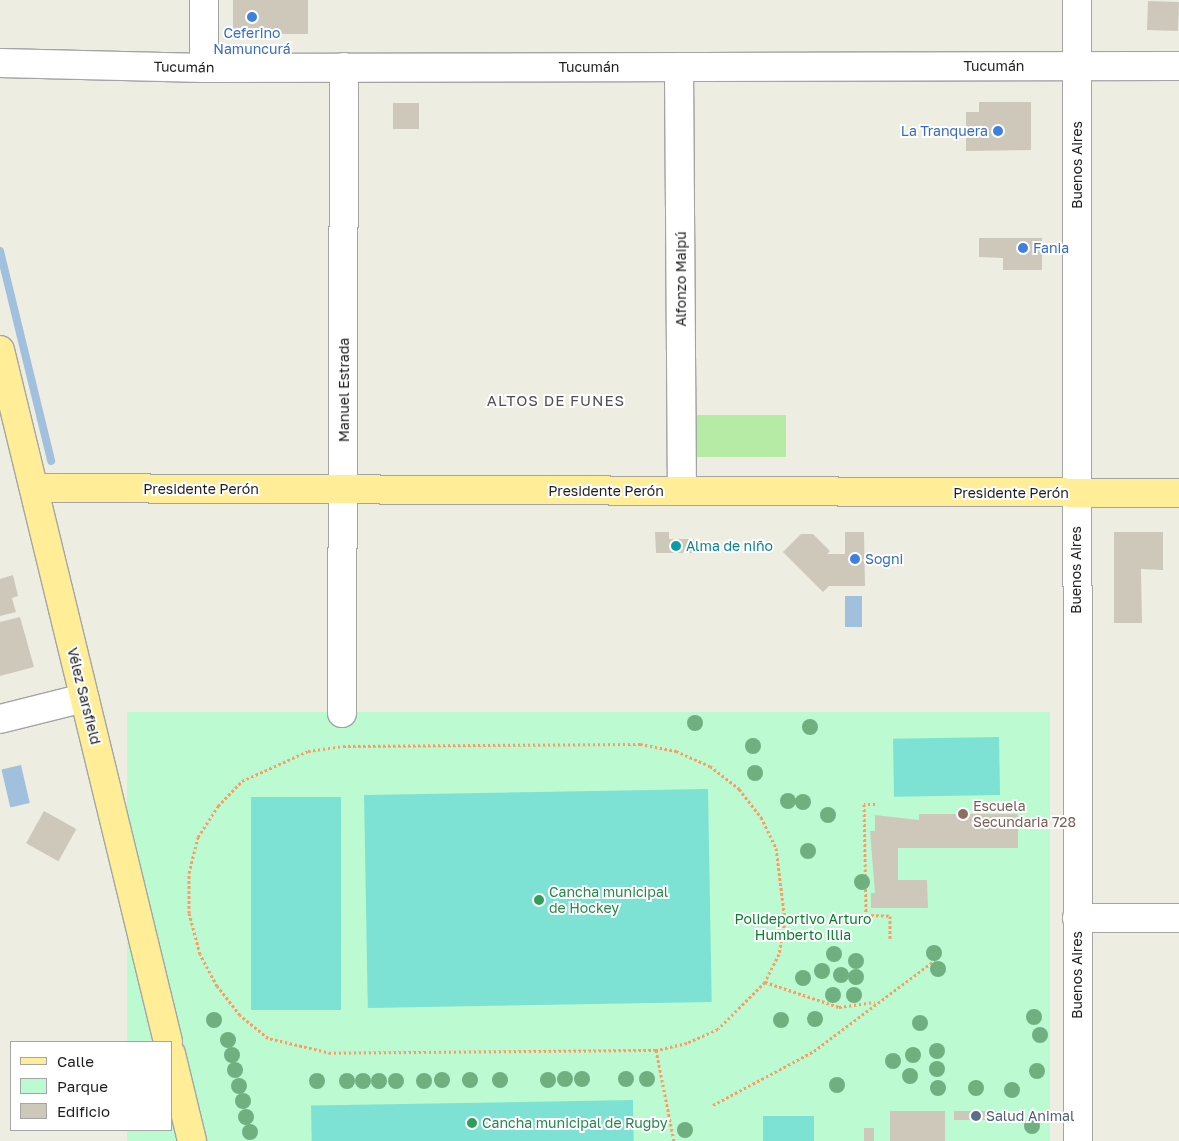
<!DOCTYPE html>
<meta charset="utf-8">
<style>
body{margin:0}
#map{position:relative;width:1179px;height:1141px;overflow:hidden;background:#eeede2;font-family:"Golos Text",sans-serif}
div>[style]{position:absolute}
.grass>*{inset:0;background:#b6eba5;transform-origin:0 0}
.park>*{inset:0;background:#bcfbd2;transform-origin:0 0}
.pitch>*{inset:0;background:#7de1d4;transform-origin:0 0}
.water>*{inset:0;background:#a0c0de;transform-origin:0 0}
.stream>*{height:8px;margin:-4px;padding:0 4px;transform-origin:4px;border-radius:4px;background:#a0c0de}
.building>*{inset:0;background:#cec8bb;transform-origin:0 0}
.path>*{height:3px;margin-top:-1.5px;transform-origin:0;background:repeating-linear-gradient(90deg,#fe9b63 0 2.5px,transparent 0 5px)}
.roads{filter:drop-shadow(1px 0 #a4a4a4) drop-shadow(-1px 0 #a4a4a4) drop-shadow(0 1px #a4a4a4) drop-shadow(0 -1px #a4a4a4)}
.minor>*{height:28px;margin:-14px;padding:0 14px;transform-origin:14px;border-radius:14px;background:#fff}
.major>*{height:28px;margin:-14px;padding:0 14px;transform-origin:14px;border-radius:14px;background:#ffed97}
.trees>*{width:16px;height:16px;margin:-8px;border-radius:50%;background:#70af80}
.dots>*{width:14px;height:14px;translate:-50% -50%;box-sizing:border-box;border:2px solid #fff;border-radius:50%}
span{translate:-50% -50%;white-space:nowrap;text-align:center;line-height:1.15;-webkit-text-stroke:4px #fff;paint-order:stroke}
.shop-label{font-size:14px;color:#366cbe}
.right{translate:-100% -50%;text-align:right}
.left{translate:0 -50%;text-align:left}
.street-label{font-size:14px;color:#1d1d1d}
.culture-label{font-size:14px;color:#0d838f}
.education-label{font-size:14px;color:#785e54}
.leisure-label{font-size:14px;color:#27864d}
.park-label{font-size:14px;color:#087d30}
.service-label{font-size:14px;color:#4e5e75}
.neighbourhood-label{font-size:15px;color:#505050;letter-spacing:1px}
.legend{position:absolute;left:10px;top:1041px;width:162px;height:90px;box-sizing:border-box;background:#fff;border:1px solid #a5a5a5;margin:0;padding:6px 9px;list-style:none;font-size:15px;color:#1d1d1d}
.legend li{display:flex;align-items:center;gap:10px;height:25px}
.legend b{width:25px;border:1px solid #a5a5a5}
</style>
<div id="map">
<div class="grass">
<i style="left:694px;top:415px;width:92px;height:42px"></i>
</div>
<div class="park">
<i style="left:1050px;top:712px;width:429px;height:923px;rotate:90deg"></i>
</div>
<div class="pitch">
<i style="left:999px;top:737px;width:58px;height:106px;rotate:89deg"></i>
<i style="left:708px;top:789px;width:213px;height:344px;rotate:89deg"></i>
<i style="left:251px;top:797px;width:90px;height:213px"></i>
<i style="left:633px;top:1100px;width:41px;height:322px;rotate:89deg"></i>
<i style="left:814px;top:1116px;width:25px;height:51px;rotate:90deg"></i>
</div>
<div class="water">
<i style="left:845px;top:596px;width:17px;height:31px"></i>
<i style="left:21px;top:765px;width:39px;height:20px;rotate:77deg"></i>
</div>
<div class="stream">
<i style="left:0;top:251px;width:216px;rotate:76.3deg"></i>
</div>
<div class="building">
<i style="left:233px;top:0;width:75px;height:34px"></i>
<i style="left:1148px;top:1px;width:31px;height:29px;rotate:2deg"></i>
<i style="clip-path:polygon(979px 102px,1031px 102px,1031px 150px,966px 151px,966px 112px,979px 112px)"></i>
<i style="left:393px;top:103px;width:26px;height:26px"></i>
<i style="clip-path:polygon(979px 238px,1042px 238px,1042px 270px,1003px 270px,1003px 258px,979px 257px)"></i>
<i style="clip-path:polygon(655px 532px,669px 532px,669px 539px,695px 539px,695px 553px,656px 553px)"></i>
<i style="clip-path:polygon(845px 532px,864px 532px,865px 586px,829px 586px,823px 592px,783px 552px,801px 534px,813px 534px,830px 551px,827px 554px,845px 554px)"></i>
<i style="clip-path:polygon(1114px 532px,1163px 532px,1163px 570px,1141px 569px,1142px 623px,1114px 623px)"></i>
<i style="clip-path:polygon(13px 575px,18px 596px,12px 598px,16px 612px,0 616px,0 579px)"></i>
<i style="clip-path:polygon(20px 617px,34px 667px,0 676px,0 622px)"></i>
<i style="left:44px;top:811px;width:37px;height:37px;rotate:29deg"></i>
<i style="clip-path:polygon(919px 814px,1018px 814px,1018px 848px,898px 848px,898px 880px,927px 880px,928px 908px,871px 908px,871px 893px,875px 893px,870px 831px,875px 831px,875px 815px,919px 820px)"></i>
<i style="left:945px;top:1111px;width:30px;height:55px;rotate:90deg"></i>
<i style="left:998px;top:1111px;width:9px;height:44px;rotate:90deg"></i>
<i style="left:864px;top:1128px;width:10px;height:13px"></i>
</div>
<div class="path">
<i style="left:640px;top:744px;width:37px;rotate:11deg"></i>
<i style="left:676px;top:751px;width:37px;rotate:24deg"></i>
<i style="left:710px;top:766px;width:37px;rotate:38deg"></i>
<i style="left:739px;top:789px;width:36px;rotate:52deg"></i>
<i style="left:761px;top:817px;width:34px;rotate:64deg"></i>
<i style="left:776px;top:848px;width:73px;rotate:82.9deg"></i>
<i style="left:785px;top:920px;width:35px;rotate:100deg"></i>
<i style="left:779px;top:954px;width:31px;rotate:117deg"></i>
<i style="left:765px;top:982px;width:66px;rotate:135deg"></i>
<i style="left:718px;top:1029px;width:34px;rotate:156deg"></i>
<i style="left:687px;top:1043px;width:32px;rotate:167deg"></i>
<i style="left:656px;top:1050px;width:325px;rotate:179.5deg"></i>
<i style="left:331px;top:1053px;width:65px;rotate:-166.6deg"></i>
<i style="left:268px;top:1038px;width:36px;rotate:-141deg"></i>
<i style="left:240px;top:1015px;width:37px;rotate:-128deg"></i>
<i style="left:217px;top:986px;width:36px;rotate:-118deg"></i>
<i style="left:200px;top:954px;width:42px;rotate:-105deg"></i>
<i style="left:189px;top:913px;width:40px;rotate:-90deg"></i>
<i style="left:189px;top:873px;width:37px;rotate:-76deg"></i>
<i style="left:198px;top:837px;width:37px;rotate:-57deg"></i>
<i style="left:218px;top:806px;width:35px;rotate:-46deg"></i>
<i style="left:242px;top:781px;width:72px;rotate:-24.4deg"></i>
<i style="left:308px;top:751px;width:35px;rotate:-8deg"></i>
<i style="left:343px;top:746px;width:297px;rotate:-0.4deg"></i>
<i style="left:875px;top:804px;width:11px;rotate:180deg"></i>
<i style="left:864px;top:804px;width:111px;rotate:89deg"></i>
<i style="left:866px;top:915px;width:24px;rotate:2deg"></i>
<i style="left:890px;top:916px;width:23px;rotate:90deg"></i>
<i style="left:765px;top:982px;width:78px;rotate:18.7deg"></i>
<i style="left:839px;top:1007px;width:36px;rotate:-8deg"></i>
<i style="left:656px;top:1050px;width:93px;rotate:78.8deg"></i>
<i style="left:713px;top:1105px;width:115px;rotate:-28.1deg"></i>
<i style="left:814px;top:1051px;width:151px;rotate:-36.9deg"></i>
</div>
<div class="roads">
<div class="minor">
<i style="left:204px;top:0;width:68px;rotate:90deg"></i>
<i style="left:1077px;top:0;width:1141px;rotate:89.95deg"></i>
<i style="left:0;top:63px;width:204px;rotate:1.4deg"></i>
<i style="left:204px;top:68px;width:975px;rotate:-0.12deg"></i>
<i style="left:679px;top:67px;width:424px;rotate:89.6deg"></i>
<i style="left:342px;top:713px;width:646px;rotate:-89.82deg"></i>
<i style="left:0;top:719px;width:87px;rotate:-14deg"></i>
<i style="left:1077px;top:918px;width:102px"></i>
</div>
<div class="major">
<i style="left:0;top:350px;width:712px;rotate:76.35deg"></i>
<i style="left:34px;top:488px;width:1145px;rotate:0.25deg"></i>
<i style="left:171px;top:1054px;width:89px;rotate:76.4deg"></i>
</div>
</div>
<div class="trees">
<i style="left:695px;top:723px"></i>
<i style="left:810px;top:727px"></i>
<i style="left:753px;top:746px"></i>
<i style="left:755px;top:773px"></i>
<i style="left:788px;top:801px"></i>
<i style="left:803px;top:802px"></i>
<i style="left:828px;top:815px"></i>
<i style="left:808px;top:851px"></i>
<i style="left:862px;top:882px"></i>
<i style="left:934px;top:953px"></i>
<i style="left:834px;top:954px"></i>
<i style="left:856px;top:961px"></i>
<i style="left:938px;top:969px"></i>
<i style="left:822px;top:971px"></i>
<i style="left:841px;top:975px"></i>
<i style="left:856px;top:977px"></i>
<i style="left:803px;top:978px"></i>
<i style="left:833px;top:995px"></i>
<i style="left:854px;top:995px"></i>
<i style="left:1034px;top:1017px"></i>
<i style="left:815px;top:1019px"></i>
<i style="left:214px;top:1020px"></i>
<i style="left:781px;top:1020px"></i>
<i style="left:920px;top:1023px"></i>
<i style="left:1040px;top:1035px"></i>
<i style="left:228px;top:1040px"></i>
<i style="left:937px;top:1051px"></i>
<i style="left:232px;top:1055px"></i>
<i style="left:913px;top:1055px"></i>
<i style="left:893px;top:1061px"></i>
<i style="left:937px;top:1069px"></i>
<i style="left:235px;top:1070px"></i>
<i style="left:1037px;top:1071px"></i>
<i style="left:910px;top:1076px"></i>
<i style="left:565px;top:1079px"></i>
<i style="left:582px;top:1079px"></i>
<i style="left:626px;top:1079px"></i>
<i style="left:647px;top:1079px"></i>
<i style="left:442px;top:1080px"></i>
<i style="left:470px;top:1080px"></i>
<i style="left:500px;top:1080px"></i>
<i style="left:548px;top:1080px"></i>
<i style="left:317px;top:1081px"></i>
<i style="left:347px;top:1081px"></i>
<i style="left:363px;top:1081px"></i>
<i style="left:379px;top:1081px"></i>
<i style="left:396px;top:1081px"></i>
<i style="left:424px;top:1081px"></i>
<i style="left:837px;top:1085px"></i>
<i style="left:239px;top:1086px"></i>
<i style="left:938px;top:1088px"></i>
<i style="left:976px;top:1088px"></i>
<i style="left:1012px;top:1090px"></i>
<i style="left:243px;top:1101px"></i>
<i style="left:246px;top:1117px"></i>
<i style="left:1032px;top:1126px"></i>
<i style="left:685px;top:1130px"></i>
<i style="left:250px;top:1132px"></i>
</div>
<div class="dots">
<i style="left:252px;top:17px;background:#3f7fe0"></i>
<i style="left:998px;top:131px;background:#3f7fe0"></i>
<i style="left:1023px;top:248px;background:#3f7fe0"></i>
<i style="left:676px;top:546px;background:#0f9aa8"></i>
<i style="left:855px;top:559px;background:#3f7fe0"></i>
<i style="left:963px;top:814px;background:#8d6e63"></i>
<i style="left:539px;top:900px;background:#2e9e5b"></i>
<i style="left:976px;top:1116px;background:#5c6f8a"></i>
<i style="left:472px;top:1123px;background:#2e9e5b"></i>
</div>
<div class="shop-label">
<span style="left:252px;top:41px">Ceferino<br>Namuncurá</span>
<span class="right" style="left:988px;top:131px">La Tranquera</span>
<span class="left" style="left:1033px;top:248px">Fania</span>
<span class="left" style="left:865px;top:559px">Sogni</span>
</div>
<div class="street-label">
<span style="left:994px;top:66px">Tucumán</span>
<span style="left:184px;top:67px;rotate:1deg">Tucumán</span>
<span style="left:589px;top:67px">Tucumán</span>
<span style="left:1077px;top:165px;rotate:-90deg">Buenos Aires</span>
<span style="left:681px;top:279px;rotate:-90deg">Alfonzo Maipú</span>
<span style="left:344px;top:390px;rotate:-90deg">Manuel Estrada</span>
<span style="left:201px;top:489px">Presidente Perón</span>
<span style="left:606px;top:491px">Presidente Perón</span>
<span style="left:1011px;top:493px">Presidente Perón</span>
<span style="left:1076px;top:570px;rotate:-90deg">Buenos Aires</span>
<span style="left:84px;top:696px;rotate:76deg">Vélez Sarsfield</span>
<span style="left:1077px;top:975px;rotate:-90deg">Buenos Aires</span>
</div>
<div class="culture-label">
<span class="left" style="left:686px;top:546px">Alma de niño</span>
</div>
<div class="education-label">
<span class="left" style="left:973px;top:814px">Escuela<br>Secundaria 728</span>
</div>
<div class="leisure-label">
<span class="left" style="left:549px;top:900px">Cancha municipal<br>de Hockey</span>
<span class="left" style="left:482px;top:1123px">Cancha municipal de Rugby</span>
</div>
<div class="park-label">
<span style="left:803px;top:927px">Polideportivo Arturo<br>Humberto Illia</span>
</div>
<div class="service-label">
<span class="left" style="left:986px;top:1116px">Salud Animal</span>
</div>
<div class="neighbourhood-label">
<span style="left:556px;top:401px">ALTOS DE FUNES</span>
</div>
<ul class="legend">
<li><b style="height:6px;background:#ffed97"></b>Calle</li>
<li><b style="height:14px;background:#bcfbd2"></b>Parque</li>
<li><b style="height:14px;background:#cec8bb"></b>Edificio</li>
</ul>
</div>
